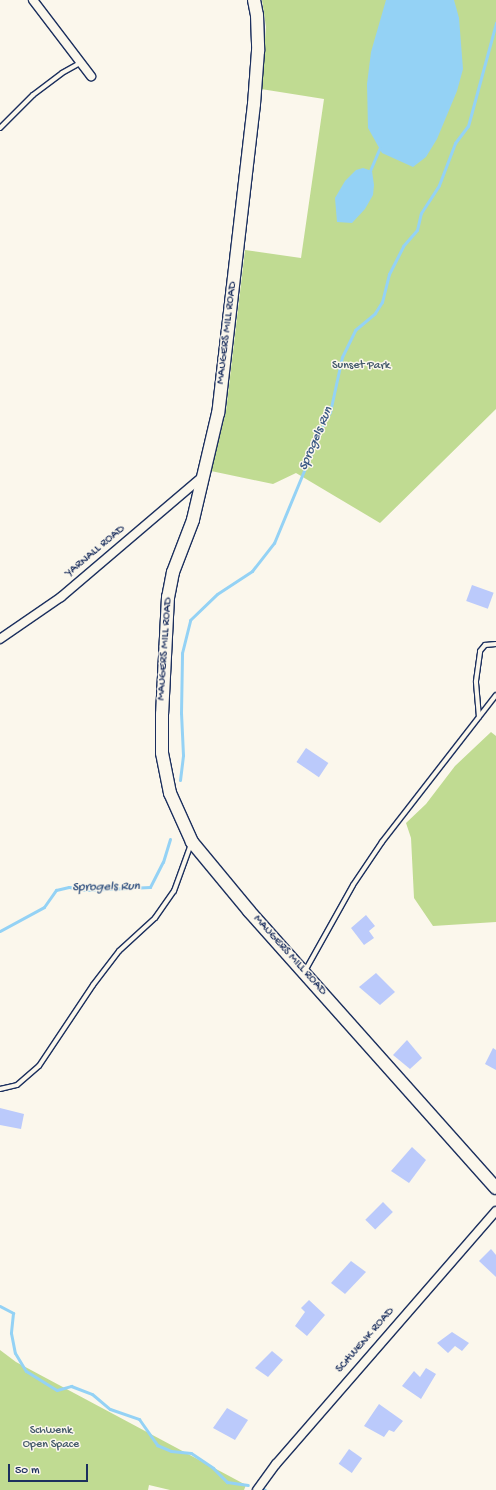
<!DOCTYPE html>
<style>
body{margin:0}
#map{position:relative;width:496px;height:1490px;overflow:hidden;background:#fbf7ec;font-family:"Gochi Hand",sans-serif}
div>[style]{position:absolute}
.green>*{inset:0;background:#c0db92}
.water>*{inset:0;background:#94d2f5}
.stream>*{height:3px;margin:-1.5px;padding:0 1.5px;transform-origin:1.5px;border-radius:1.5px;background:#94d2f5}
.building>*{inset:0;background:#bbcafb;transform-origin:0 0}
.roads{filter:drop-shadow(1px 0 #1b2f5e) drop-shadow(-1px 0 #1b2f5e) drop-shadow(0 1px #1b2f5e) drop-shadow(0 -1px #1b2f5e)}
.lane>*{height:4px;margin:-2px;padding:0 2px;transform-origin:2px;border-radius:2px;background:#fbf7ec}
.street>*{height:8px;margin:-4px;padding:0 4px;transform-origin:4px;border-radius:4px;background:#fbf7ec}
.secondary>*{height:12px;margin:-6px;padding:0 6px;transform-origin:6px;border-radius:6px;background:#fbf7ec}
span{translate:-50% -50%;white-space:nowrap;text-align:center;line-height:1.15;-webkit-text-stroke:3px #fbf7ec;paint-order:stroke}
.street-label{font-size:12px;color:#1b2f5e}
.park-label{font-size:12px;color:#445a6b}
.water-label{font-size:13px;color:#395884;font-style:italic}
.scale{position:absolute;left:8px;top:1464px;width:80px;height:18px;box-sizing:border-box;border:2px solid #1b2f5e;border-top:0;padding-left:5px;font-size:12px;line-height:14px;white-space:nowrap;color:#1b2f5e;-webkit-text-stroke:3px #fbf7ec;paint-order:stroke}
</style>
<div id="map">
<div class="green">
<i style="clip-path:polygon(262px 0,496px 0,496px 409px,380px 523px,296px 473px,273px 484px,211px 471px,226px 411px,245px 250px,301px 258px,324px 99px,261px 89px,266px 27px)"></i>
<i style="clip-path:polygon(491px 732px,496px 736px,496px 922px,433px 926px,414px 898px,411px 838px,406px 823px,426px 804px,455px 766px)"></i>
<i style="clip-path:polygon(0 1350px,16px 1362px,246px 1485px,244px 1490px,170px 1490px,149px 1485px,148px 1490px,0 1490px)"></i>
</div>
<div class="water">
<i style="clip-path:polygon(386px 0,454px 0,459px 18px,463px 69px,457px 91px,437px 139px,426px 157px,413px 167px,382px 153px,368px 128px,367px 84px,371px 52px)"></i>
<i style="clip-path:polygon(363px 168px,372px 171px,374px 185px,373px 195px,365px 209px,352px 223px,337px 222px,335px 198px,345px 181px,356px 170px)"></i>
</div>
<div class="stream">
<i style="left:369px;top:173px;width:28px;rotate:-67deg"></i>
<i style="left:180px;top:780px;width:25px;rotate:-83deg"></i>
<i style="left:183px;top:755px;width:42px;rotate:-92.7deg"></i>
<i style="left:181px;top:713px;width:60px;rotate:-89deg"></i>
<i style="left:182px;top:653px;width:34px;rotate:-76deg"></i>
<i style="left:190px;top:620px;width:37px;rotate:-44deg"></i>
<i style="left:217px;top:594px;width:42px;rotate:-33.3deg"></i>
<i style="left:252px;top:571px;width:36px;rotate:-52deg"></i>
<i style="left:274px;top:543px;width:131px;rotate:-67.5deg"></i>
<i style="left:324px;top:422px;width:12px;rotate:-59deg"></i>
<i style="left:330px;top:412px;width:56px;rotate:-77.7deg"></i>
<i style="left:342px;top:357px;width:30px;rotate:-64deg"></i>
<i style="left:355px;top:330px;width:26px;rotate:-40deg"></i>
<i style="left:375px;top:313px;width:13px;rotate:-58deg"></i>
<i style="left:382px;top:302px;width:29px;rotate:-76deg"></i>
<i style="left:389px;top:274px;width:31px;rotate:-63deg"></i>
<i style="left:403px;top:246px;width:21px;rotate:-49deg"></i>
<i style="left:417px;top:230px;width:17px;rotate:-77deg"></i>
<i style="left:421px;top:213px;width:33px;rotate:-57deg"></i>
<i style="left:439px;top:185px;width:45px;rotate:-69.1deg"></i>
<i style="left:455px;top:143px;width:21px;rotate:-53deg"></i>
<i style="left:468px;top:126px;width:107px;rotate:-74.8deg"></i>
<i style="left:0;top:931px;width:50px;rotate:-28.6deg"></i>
<i style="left:44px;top:907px;width:21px;rotate:-55deg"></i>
<i style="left:56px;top:890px;width:13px;rotate:-13deg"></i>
<i style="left:69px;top:887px;width:17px;rotate:10deg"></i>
<i style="left:86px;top:890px;width:64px;rotate:-2.7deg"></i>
<i style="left:150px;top:887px;width:28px;rotate:-63deg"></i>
<i style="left:163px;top:862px;width:24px;rotate:-73deg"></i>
<i style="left:0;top:1306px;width:15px;rotate:28deg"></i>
<i style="left:13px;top:1313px;width:20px;rotate:96deg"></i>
<i style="left:11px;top:1333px;width:20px;rotate:79deg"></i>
<i style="left:15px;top:1353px;width:21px;rotate:59deg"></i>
<i style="left:26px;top:1371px;width:36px;rotate:32deg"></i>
<i style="left:57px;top:1390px;width:15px;rotate:-16deg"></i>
<i style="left:71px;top:1386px;width:22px;rotate:21deg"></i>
<i style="left:92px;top:1394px;width:23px;rotate:40deg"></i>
<i style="left:110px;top:1409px;width:31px;rotate:19deg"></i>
<i style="left:139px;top:1419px;width:32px;rotate:55deg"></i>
<i style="left:157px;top:1445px;width:15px;rotate:23deg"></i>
<i style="left:171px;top:1451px;width:20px;rotate:6deg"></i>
<i style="left:191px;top:1453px;width:27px;rotate:34deg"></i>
<i style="left:213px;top:1468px;width:20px;rotate:45deg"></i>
<i style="left:227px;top:1482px;width:21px;rotate:8deg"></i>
<i style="left:263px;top:1489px;width:2px;rotate:27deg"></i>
</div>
<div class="building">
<i style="left:472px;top:585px;width:23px;height:17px;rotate:20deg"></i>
<i style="left:306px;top:748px;width:27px;height:17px;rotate:34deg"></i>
<i style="clip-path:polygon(366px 915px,375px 926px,369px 931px,374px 938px,364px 945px,351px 928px)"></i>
<i style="clip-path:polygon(376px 973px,395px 992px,380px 1005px,359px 987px)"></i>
<i style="clip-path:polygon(407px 1040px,422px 1058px,410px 1069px,393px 1055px)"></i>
<i style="clip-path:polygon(493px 1048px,496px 1050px,496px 1070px,485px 1064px)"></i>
<i style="clip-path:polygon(0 1108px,24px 1114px,21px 1129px,0 1125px)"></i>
<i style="clip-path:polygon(412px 1147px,426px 1160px,409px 1183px,391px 1171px)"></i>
<i style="left:383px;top:1202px;width:14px;height:25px;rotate:45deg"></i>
<i style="clip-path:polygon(491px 1249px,496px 1255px,496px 1277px,479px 1261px)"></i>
<i style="clip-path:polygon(351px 1261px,366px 1272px,345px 1294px,331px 1283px)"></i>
<i style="clip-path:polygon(309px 1300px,325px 1315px,307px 1336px,295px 1326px,305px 1312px,301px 1308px)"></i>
<i style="clip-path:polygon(452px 1332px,469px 1343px,462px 1351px,455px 1346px,448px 1353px,437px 1343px)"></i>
<i style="clip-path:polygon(272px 1351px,283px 1360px,268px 1377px,255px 1368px)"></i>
<i style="clip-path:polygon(426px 1368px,436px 1374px,421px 1399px,402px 1386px,414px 1371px,420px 1377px)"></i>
<i style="clip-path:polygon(379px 1404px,403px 1421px,394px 1432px,389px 1430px,384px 1437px,364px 1426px)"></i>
<i style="clip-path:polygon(227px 1408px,248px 1420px,235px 1440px,213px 1428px)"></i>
<i style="left:349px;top:1449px;width:16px;height:18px;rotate:35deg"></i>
</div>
<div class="roads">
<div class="lane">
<i style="left:0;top:128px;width:47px;rotate:-45deg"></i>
<i style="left:33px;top:95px;width:36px;rotate:-37deg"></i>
<i style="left:62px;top:73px;width:21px;rotate:-29deg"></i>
<i style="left:479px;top:717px;width:36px;rotate:-95deg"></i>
<i style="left:476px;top:681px;width:30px;rotate:-82deg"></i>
<i style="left:480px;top:651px;width:8px;rotate:-50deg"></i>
<i style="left:485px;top:645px;width:11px;rotate:-5deg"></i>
<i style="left:305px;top:971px;width:98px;rotate:-60.8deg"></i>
<i style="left:353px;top:885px;width:52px;rotate:-56deg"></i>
<i style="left:382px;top:842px;width:186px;rotate:-52.2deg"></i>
<i style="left:0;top:1089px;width:17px;rotate:-13deg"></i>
<i style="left:17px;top:1085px;width:29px;rotate:-41deg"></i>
<i style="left:39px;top:1066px;width:97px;rotate:-56.3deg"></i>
<i style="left:93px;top:985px;width:43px;rotate:-52.6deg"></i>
<i style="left:119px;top:951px;width:49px;rotate:-42.5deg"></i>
<i style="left:155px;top:918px;width:33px;rotate:-55deg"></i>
<i style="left:174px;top:891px;width:50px;rotate:-70.1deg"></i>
</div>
<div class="street">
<i style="left:33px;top:0;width:96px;rotate:52.7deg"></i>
<i style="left:0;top:639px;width:74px;rotate:-34.5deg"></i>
<i style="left:61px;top:597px;width:185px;rotate:-40.4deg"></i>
<i style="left:257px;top:1490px;width:32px;rotate:-54deg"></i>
<i style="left:276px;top:1464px;width:335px;rotate:-49deg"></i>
</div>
<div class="secondary">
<i style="left:254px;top:0;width:15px;rotate:79deg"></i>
<i style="left:257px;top:15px;width:36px;rotate:88deg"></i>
<i style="left:258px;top:51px;width:53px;rotate:94.3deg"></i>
<i style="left:254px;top:104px;width:311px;rotate:96.6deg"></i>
<i style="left:218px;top:413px;width:110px;rotate:103.2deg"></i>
<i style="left:193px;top:520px;width:56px;rotate:111deg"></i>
<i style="left:173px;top:572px;width:25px;rotate:101deg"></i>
<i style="left:168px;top:597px;width:117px;rotate:92.9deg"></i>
<i style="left:162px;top:714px;width:39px;rotate:90deg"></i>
<i style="left:162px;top:753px;width:41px;rotate:78.7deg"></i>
<i style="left:170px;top:793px;width:54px;rotate:65.8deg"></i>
<i style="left:192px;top:842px;width:89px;rotate:50.4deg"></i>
<i style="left:249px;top:911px;width:371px;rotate:48.3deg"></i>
</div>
</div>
<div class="street-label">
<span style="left:228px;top:333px;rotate:-83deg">MAUGERS MILL ROAD</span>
<span style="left:96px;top:552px;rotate:-40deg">YARNALL ROAD</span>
<span style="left:166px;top:649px;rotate:-86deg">MAUGERS MILL ROAD</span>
<span style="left:289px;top:956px;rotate:48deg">MAUGERS MILL ROAD</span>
<span style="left:366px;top:1341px;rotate:-49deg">SCHWENK ROAD</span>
</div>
<div class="park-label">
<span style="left:361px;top:367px">Sunset Park</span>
<span style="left:51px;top:1439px">Schwenk<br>Open Space</span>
</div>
<div class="water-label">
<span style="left:317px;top:439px;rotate:-67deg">Sprogels Run</span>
<span style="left:106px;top:888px;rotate:-1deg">Sprogels Run</span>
</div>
<div class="scale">50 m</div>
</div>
